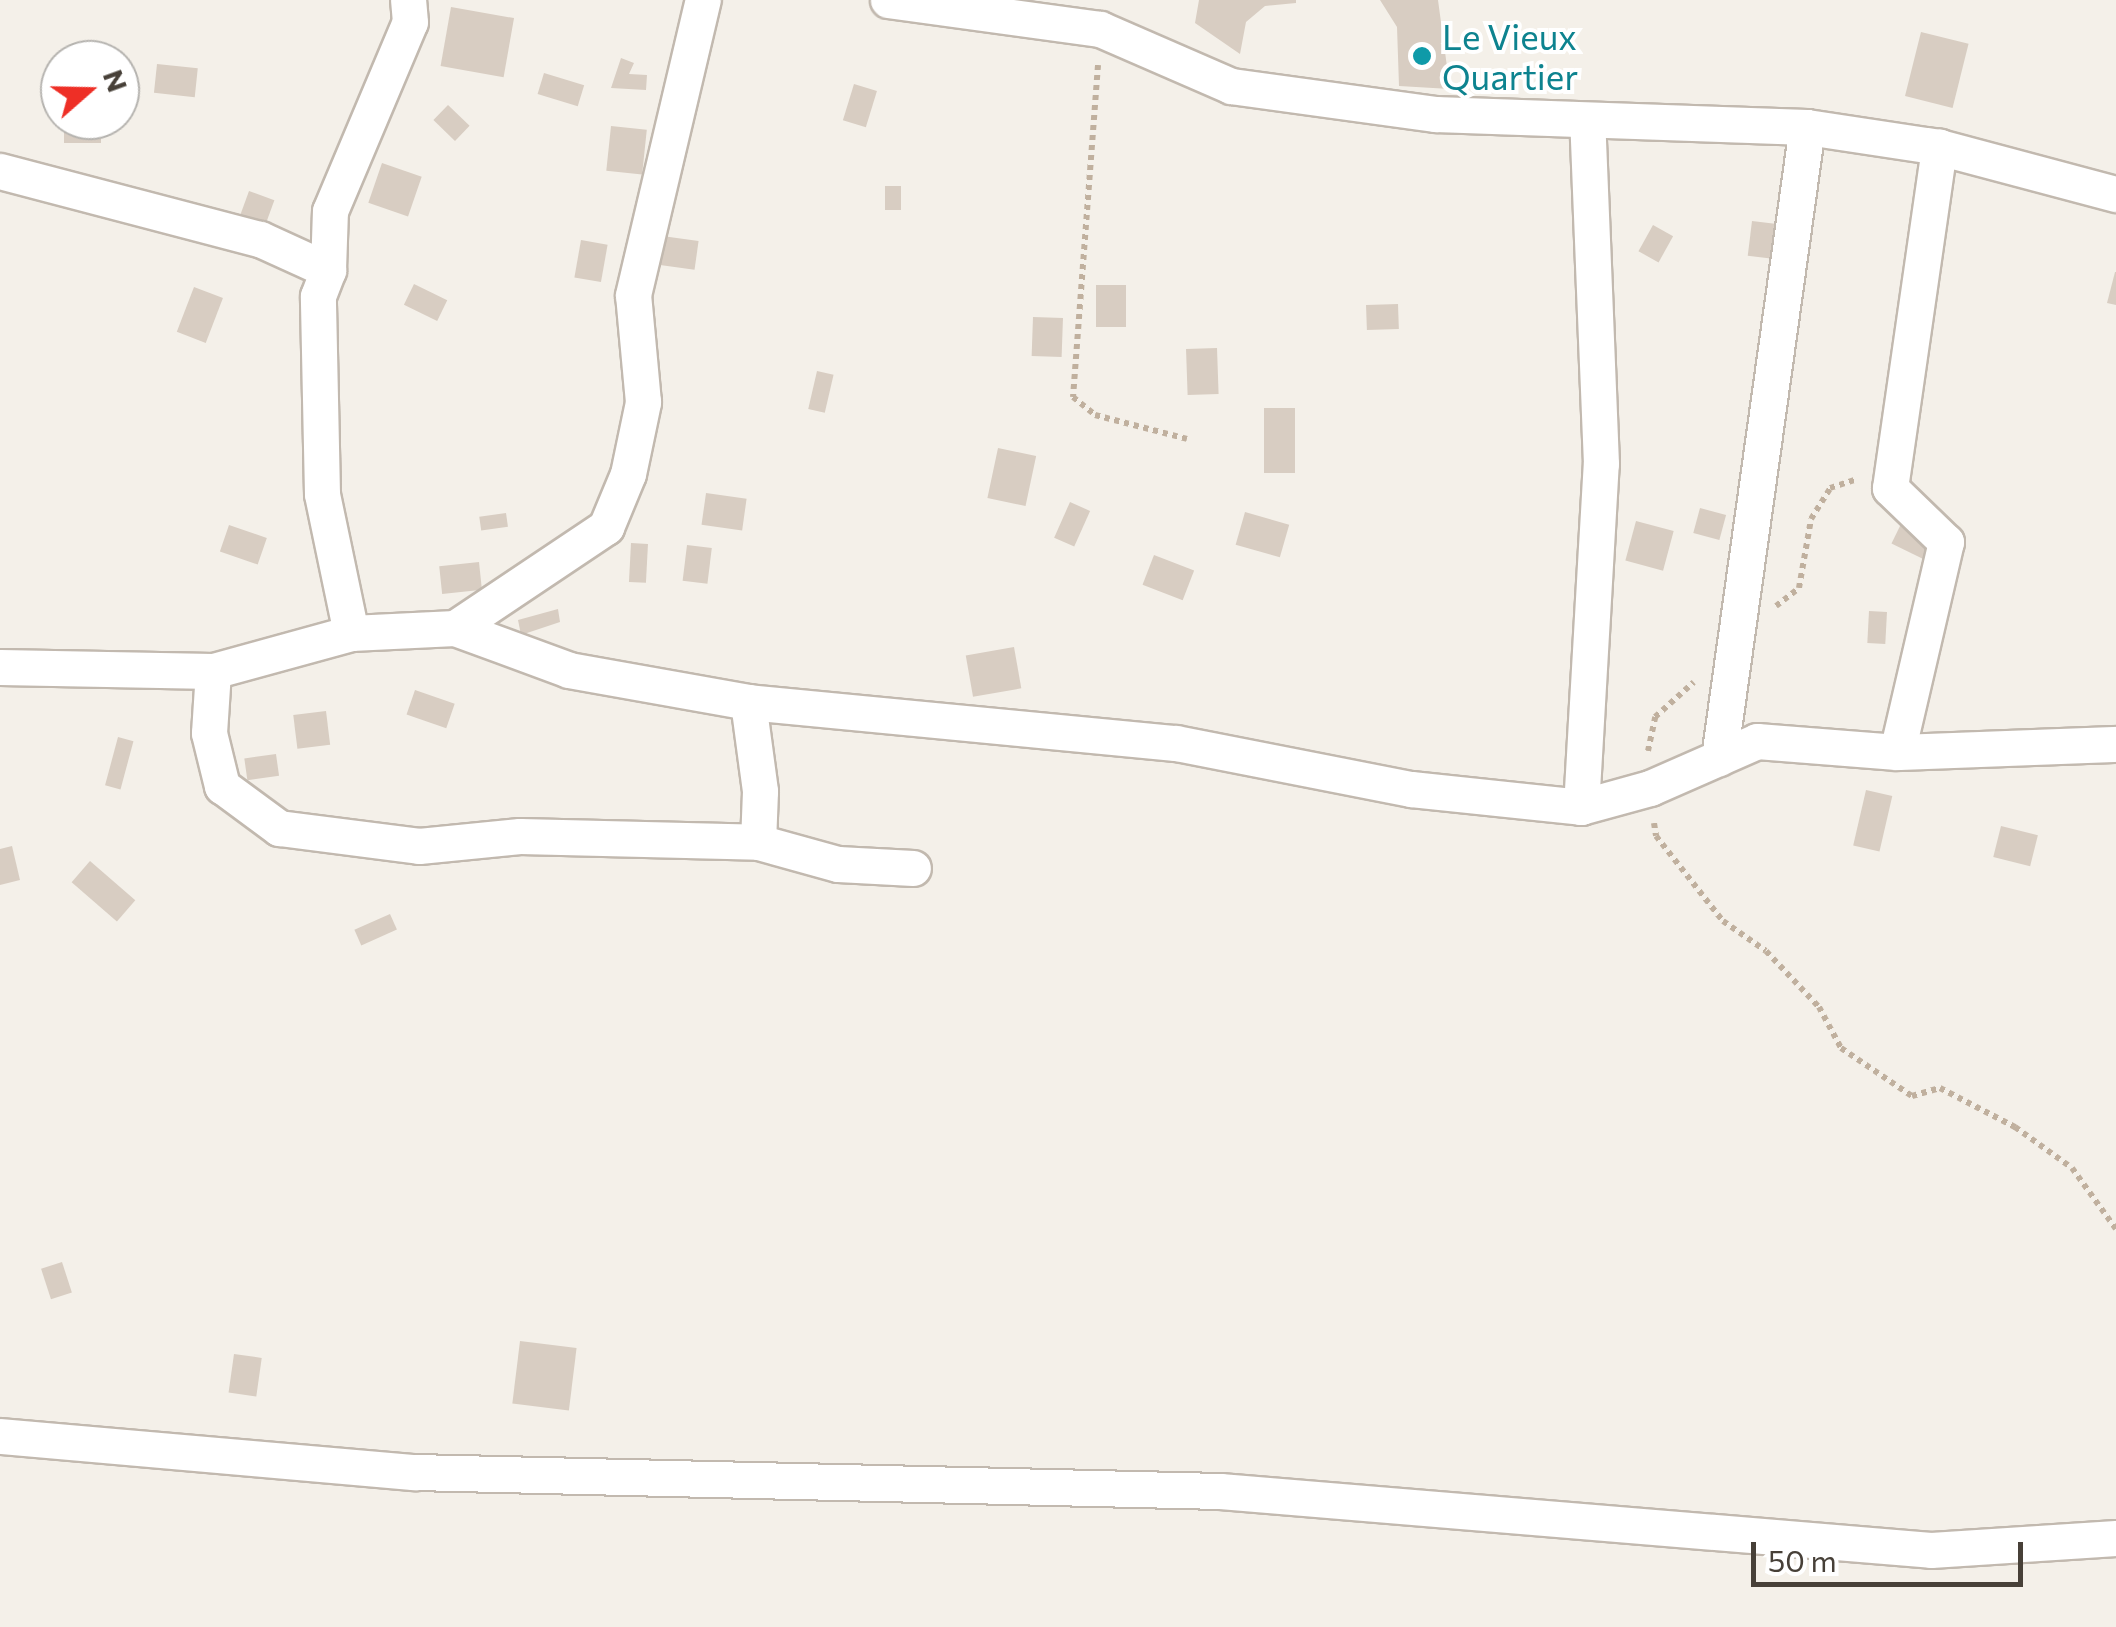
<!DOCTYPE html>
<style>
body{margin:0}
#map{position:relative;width:2116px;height:1627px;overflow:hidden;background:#f4f0e9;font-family:Commissioner,sans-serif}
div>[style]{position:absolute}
.building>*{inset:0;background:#d8cdc2;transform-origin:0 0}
.path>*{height:6px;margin-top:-3px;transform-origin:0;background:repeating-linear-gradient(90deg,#c0b09e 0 5px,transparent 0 10px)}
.roads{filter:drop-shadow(2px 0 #c2b9af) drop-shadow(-2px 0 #c2b9af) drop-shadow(0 2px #c2b9af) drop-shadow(0 -2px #c2b9af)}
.street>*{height:35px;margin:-17.5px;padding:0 17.5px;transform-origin:17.5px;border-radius:17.5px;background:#fff}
.dots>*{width:28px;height:28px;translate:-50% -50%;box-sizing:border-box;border:5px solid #fff;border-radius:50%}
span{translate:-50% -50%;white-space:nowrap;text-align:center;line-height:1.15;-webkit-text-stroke:8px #fff;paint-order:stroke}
.culture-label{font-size:35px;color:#0d838f}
.left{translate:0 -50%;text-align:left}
.north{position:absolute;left:40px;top:40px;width:100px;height:100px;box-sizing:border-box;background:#fff;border:2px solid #b5b3af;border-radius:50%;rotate:70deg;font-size:28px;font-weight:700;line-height:40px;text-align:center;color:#474038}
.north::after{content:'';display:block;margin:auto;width:35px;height:45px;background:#ee2f26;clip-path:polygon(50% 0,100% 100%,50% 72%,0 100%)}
.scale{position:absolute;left:1751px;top:1542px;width:272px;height:45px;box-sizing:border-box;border:5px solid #474038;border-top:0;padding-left:12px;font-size:30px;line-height:35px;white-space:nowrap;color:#474038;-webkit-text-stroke:8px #fff;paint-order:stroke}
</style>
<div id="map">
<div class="building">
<i style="clip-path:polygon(1199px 0,1296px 0,1296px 3px,1265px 6px,1246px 22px,1240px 54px,1195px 23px)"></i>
<i style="clip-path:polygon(1380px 0,1438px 0,1450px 89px,1399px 86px,1397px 27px)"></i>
<i style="left:451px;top:7px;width:64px;height:60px;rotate:10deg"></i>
<i style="left:1921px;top:32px;width:49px;height:66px;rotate:14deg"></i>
<i style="clip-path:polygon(621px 58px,634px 63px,629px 74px,647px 75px,646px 90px,611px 88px)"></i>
<i style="left:157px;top:64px;width:41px;height:29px;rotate:6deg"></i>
<i style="left:544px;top:73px;width:42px;height:22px;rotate:17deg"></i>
<i style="left:854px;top:84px;width:24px;height:38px;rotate:17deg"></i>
<i style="left:448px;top:105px;width:30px;height:21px;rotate:44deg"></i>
<i style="left:64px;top:122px;width:37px;height:21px"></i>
<i style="left:611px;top:126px;width:36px;height:45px;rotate:6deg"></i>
<i style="left:382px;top:163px;width:42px;height:42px;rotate:19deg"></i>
<i style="left:901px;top:186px;width:24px;height:16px;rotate:90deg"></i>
<i style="left:249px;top:191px;width:27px;height:29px;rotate:20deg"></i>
<i style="left:1752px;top:221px;width:23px;height:35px;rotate:7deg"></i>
<i style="left:1653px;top:225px;width:23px;height:30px;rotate:29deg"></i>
<i style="left:655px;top:235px;width:44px;height:29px;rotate:8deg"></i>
<i style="left:581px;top:240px;width:27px;height:38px;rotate:10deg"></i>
<i style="clip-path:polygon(2115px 272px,2116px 272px,2116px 305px,2107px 303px)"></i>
<i style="left:414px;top:284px;width:37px;height:23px;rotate:26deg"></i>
<i style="left:1096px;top:285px;width:30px;height:42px"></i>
<i style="left:194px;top:287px;width:31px;height:48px;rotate:21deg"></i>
<i style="left:1398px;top:304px;width:25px;height:32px;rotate:88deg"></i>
<i style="left:1033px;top:317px;width:30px;height:39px;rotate:2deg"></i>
<i style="left:1217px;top:348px;width:46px;height:31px;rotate:88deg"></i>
<i style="left:817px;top:371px;width:17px;height:39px;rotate:13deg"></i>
<i style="left:1264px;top:408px;width:31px;height:65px"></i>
<i style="left:998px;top:448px;width:39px;height:51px;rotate:12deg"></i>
<i style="left:706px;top:493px;width:41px;height:32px;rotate:8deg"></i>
<i style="left:1070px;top:502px;width:22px;height:39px;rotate:24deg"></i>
<i style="left:1700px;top:508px;width:27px;height:26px;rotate:15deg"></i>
<i style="left:1245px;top:512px;width:46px;height:34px;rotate:16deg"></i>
<i style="left:506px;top:513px;width:14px;height:27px;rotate:82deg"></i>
<i style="left:1636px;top:521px;width:39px;height:41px;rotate:15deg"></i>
<i style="left:1902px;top:522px;width:37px;height:24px;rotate:26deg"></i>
<i style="left:229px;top:525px;width:40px;height:28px;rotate:19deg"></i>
<i style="left:631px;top:543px;width:17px;height:39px;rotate:3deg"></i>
<i style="left:687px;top:545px;width:25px;height:36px;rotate:7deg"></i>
<i style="left:1154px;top:555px;width:43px;height:32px;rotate:21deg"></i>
<i style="left:479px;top:562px;width:28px;height:40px;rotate:84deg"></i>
<i style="clip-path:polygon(558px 609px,560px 622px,521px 635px,518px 620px)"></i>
<i style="left:1869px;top:611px;width:18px;height:32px;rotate:3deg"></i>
<i style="left:1014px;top:647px;width:42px;height:49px;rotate:80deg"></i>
<i style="left:415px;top:690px;width:42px;height:26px;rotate:19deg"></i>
<i style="left:326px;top:711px;width:34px;height:33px;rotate:83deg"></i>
<i style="left:118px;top:737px;width:16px;height:50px;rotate:15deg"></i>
<i style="left:276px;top:754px;width:22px;height:32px;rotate:82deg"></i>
<i style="left:1866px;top:790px;width:27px;height:57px;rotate:13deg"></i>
<i style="left:2001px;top:826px;width:38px;height:32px;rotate:14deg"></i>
<i style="clip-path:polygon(12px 846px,20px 880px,0 885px,0 849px)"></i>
<i style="left:90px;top:861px;width:60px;height:28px;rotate:41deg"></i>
<i style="left:390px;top:914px;width:17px;height:39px;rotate:66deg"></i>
<i style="left:62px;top:1262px;width:32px;height:22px;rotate:72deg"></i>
<i style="left:520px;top:1341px;width:57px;height:63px;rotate:7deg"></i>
<i style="left:234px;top:1354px;width:28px;height:39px;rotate:8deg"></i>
</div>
<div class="path">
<i style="left:1098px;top:65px;width:333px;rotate:94.3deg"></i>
<i style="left:1073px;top:397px;width:28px;rotate:39deg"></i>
<i style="left:1095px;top:415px;width:95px;rotate:14.6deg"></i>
<i style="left:1776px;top:606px;width:29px;rotate:-38deg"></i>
<i style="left:1799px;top:588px;width:70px;rotate:-80.1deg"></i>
<i style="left:1811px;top:519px;width:36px;rotate:-58deg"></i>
<i style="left:1830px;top:488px;width:26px;rotate:-18deg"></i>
<i style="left:1648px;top:751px;width:35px;rotate:-78deg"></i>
<i style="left:1655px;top:717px;width:52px;rotate:-41.9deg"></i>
<i style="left:1654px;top:823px;width:13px;rotate:81deg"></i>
<i style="left:1656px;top:836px;width:108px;rotate:51.8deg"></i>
<i style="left:1723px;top:921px;width:52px;rotate:34.9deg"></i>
<i style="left:1766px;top:951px;width:77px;rotate:46.6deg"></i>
<i style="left:1819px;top:1007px;width:47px;rotate:61.8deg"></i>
<i style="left:1841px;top:1048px;width:86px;rotate:34.1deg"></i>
<i style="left:1912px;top:1096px;width:29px;rotate:-16deg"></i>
<i style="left:1940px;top:1088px;width:85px;rotate:27.5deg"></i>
<i style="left:2015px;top:1127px;width:70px;rotate:35.7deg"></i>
<i style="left:2072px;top:1168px;width:75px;rotate:54.2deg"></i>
</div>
<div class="roads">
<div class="street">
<i style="left:888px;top:0;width:214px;rotate:7.8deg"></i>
<i style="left:1100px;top:29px;width:143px;rotate:23.5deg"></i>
<i style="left:1231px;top:86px;width:206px;rotate:7.8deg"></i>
<i style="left:1435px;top:114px;width:372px;rotate:2deg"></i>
<i style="left:1807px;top:127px;width:134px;rotate:8.6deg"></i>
<i style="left:1939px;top:147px;width:183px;rotate:14.9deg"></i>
<i style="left:0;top:171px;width:269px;rotate:14.7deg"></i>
<i style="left:260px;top:239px;width:75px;rotate:24.5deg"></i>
<i style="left:455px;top:628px;width:182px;rotate:-33.8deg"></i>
<i style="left:606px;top:527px;width:57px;rotate:-67.5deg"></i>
<i style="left:628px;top:474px;width:74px;rotate:-78.2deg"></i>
<i style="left:643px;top:402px;width:107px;rotate:-95.3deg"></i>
<i style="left:633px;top:295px;width:303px;rotate:-76.7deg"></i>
<i style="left:351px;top:633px;width:142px;rotate:-101.8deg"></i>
<i style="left:322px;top:494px;width:198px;rotate:-91.2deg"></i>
<i style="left:318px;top:296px;width:28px;rotate:-69deg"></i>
<i style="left:328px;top:270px;width:59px;rotate:-88.1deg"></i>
<i style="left:330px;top:211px;width:205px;rotate:-67.1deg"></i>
<i style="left:410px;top:22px;width:22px;rotate:-95deg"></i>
<i style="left:0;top:667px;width:213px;rotate:1.1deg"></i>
<i style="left:213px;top:671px;width:143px;rotate:-15.4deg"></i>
<i style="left:351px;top:633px;width:104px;rotate:-2.8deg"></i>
<i style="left:455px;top:628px;width:121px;rotate:20.2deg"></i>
<i style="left:569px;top:670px;width:182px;rotate:10.1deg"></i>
<i style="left:748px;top:702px;width:430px;rotate:5.5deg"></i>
<i style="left:1176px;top:743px;width:239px;rotate:11.1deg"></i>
<i style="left:1411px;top:789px;width:171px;rotate:6deg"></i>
<i style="left:1581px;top:807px;width:72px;rotate:-15.4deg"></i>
<i style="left:1650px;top:788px;width:117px;rotate:-23.7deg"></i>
<i style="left:1757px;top:741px;width:140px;rotate:4.5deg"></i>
<i style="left:1897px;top:752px;width:216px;rotate:-76.9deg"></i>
<i style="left:1946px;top:542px;width:78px;rotate:-136deg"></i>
<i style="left:1890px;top:488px;width:345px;rotate:-81.8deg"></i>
<i style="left:213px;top:671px;width:62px;rotate:93.7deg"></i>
<i style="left:209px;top:733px;width:55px;rotate:76.2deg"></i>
<i style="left:222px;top:786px;width:71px;rotate:36.4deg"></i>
<i style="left:279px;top:828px;width:141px;rotate:7.3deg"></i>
<i style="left:419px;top:846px;width:101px;rotate:-5.7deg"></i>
<i style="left:520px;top:836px;width:238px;rotate:1.4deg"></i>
<i style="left:758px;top:842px;width:83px;rotate:15.4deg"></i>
<i style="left:838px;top:864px;width:75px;rotate:3.1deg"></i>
<i style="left:748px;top:702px;width:90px;rotate:82.3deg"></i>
<i style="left:760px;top:791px;width:51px;rotate:92.2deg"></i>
<i style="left:1897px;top:752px;width:219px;rotate:-2.1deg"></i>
<i style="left:1719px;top:758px;width:637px;rotate:-82.06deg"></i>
<i style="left:1581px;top:807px;width:344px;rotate:-86.7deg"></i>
<i style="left:1601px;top:464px;width:343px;rotate:-92.3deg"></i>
<i style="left:0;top:1436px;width:416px;rotate:5deg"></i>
<i style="left:414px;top:1472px;width:806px;rotate:1.35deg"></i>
<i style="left:1220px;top:1491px;width:713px;rotate:4.74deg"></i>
<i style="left:1931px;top:1550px;width:185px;rotate:-3.7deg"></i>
</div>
</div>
<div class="dots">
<i style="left:1422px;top:56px;background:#0f9aa8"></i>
</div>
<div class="culture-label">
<span class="left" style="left:1442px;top:56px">Le Vieux<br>Quartier</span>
</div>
<div class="north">N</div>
<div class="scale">50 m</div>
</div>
